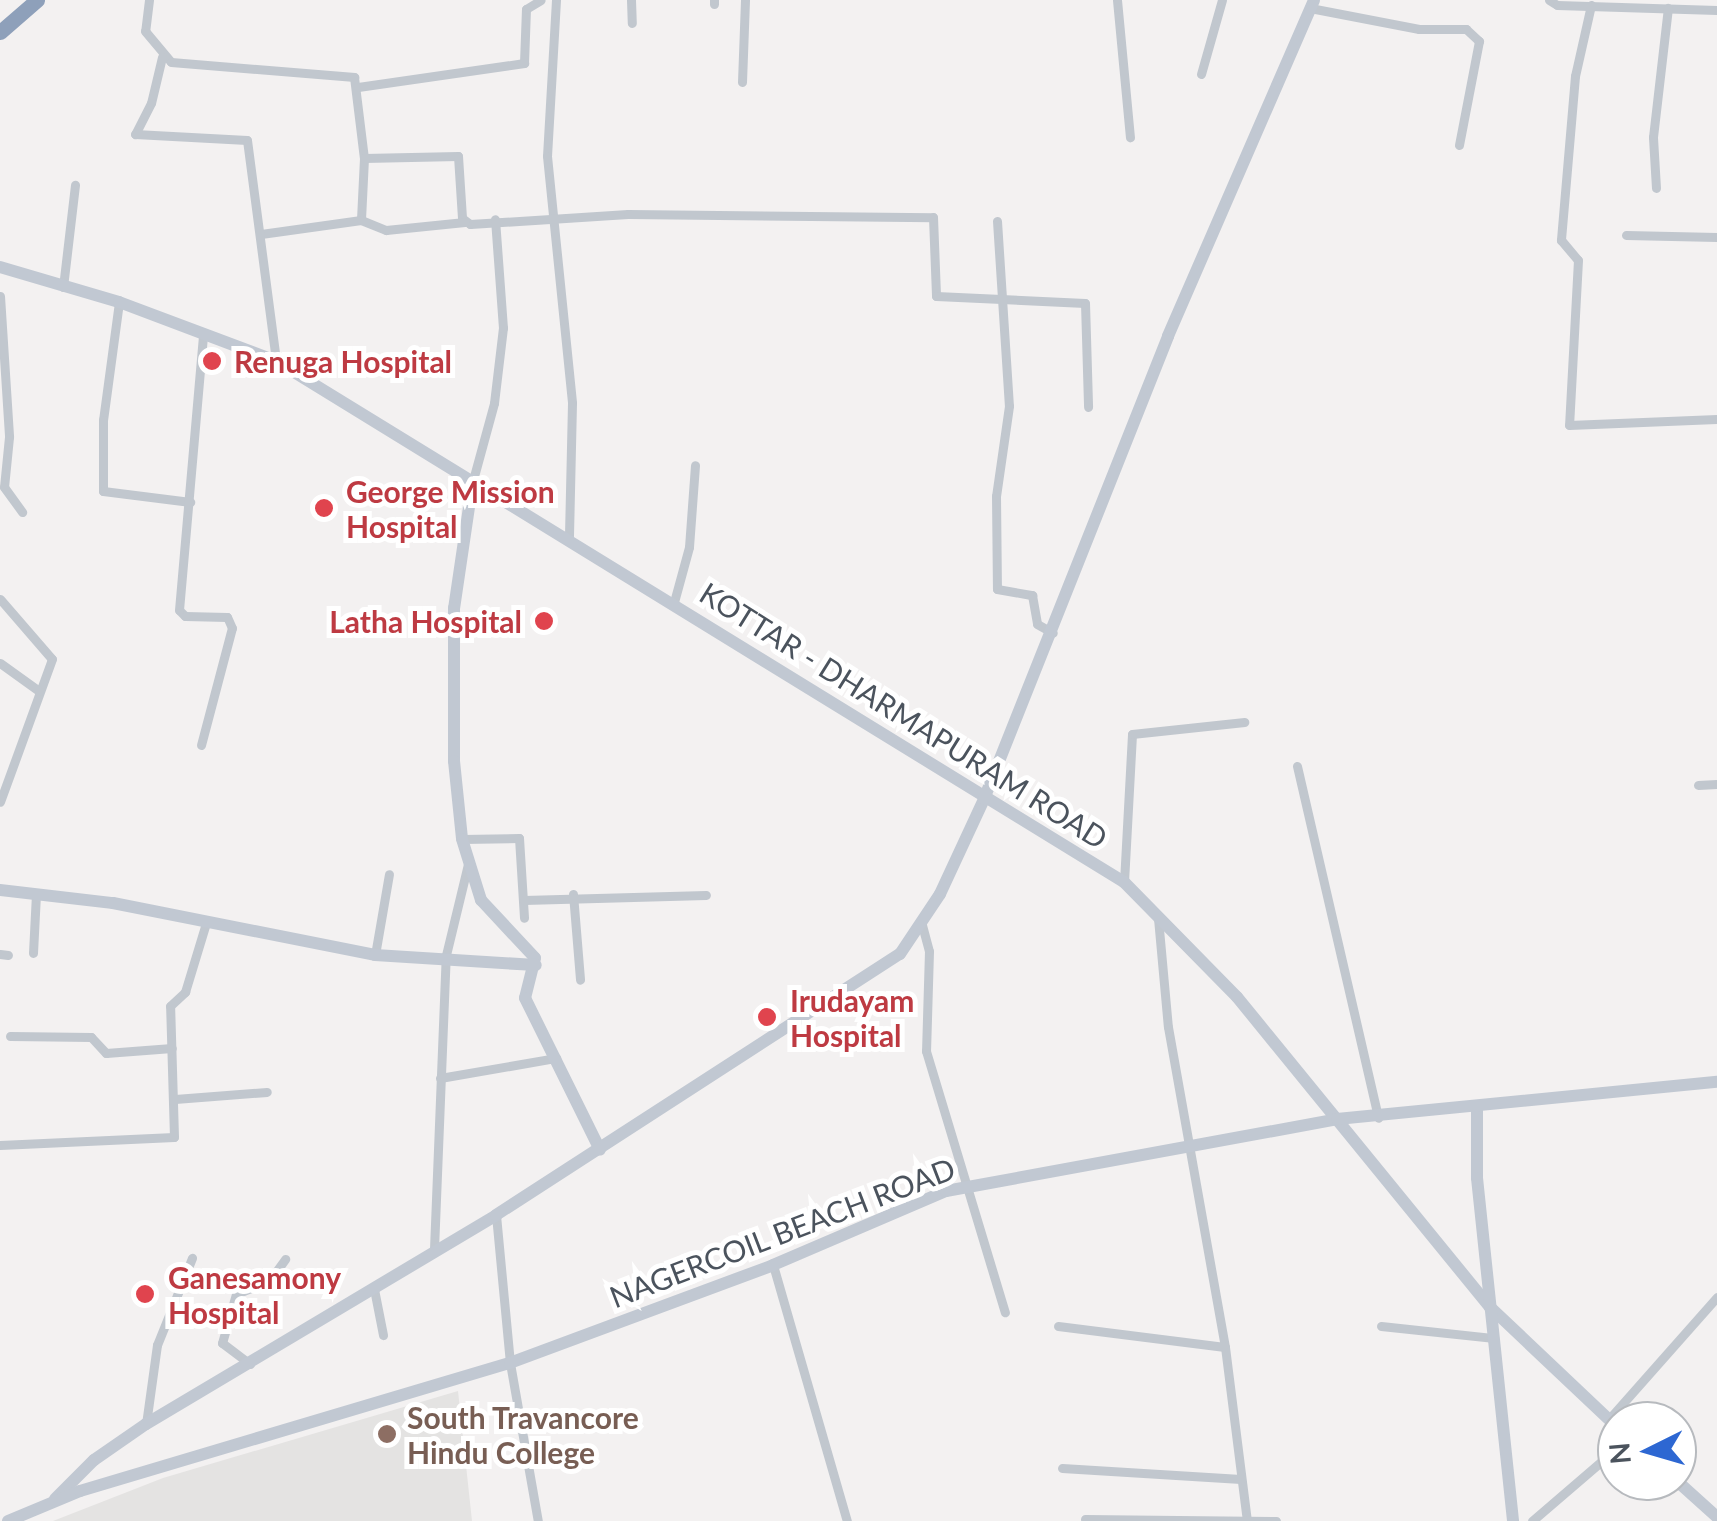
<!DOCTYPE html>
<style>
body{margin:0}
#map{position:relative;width:1717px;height:1521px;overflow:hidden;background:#f3f1f1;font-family:Lato,sans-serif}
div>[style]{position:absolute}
.education>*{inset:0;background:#e4e3e2}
.street>*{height:9px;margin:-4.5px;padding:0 4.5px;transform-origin:4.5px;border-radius:4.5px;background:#c1c7ce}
.secondary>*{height:12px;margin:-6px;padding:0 6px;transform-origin:6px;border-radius:6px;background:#c1c8d2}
.highway>*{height:15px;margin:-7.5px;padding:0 7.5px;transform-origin:7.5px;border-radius:7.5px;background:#8ea0ba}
.dots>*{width:28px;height:28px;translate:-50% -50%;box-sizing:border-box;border:5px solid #fff;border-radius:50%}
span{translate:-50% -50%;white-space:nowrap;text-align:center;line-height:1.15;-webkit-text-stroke:10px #fff;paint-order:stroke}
.health-label{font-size:30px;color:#be3a42;font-weight:700}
.left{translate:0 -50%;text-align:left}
.right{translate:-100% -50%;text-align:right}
.street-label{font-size:30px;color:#4b535d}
.education-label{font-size:30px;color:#785e54;font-weight:700}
.north{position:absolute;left:1597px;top:1401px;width:100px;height:100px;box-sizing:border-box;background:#fff;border:2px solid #b7babe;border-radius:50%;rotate:265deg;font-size:28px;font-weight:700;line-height:40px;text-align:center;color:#4b535d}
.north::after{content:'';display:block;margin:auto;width:35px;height:45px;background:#2d67d2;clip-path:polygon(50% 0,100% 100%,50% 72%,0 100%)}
</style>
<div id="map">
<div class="education">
<i style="clip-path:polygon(458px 1391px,472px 1521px,53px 1521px,163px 1478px)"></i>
</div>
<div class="street">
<i style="left:149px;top:0;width:31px;rotate:97deg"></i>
<i style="left:145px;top:31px;width:40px;rotate:50deg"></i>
<i style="left:171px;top:62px;width:184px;rotate:4.7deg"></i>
<i style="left:354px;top:77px;width:82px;rotate:83deg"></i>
<i style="left:364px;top:158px;width:62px;rotate:92.8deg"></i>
<i style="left:361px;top:220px;width:101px;rotate:172deg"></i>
<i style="left:556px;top:0;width:156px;rotate:93.3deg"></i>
<i style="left:547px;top:156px;width:248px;rotate:84.2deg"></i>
<i style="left:572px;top:403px;width:134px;rotate:91.3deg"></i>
<i style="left:631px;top:0;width:23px;rotate:88deg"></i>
<i style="left:1117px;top:0;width:138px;rotate:84.6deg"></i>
<i style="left:1549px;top:0;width:9px;rotate:32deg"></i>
<i style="left:1557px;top:5px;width:160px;rotate:1.8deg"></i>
<i style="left:714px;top:4px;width:4px;rotate:-90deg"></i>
<i style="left:1591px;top:5px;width:73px;rotate:102.7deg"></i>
<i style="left:1575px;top:76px;width:165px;rotate:94.9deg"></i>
<i style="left:1561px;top:240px;width:26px;rotate:50deg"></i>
<i style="left:1578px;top:260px;width:165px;rotate:93.1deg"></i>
<i style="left:1569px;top:425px;width:148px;rotate:-2.3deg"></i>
<i style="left:1310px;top:8px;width:111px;rotate:10.9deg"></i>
<i style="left:1419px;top:29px;width:47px"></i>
<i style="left:1466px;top:29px;width:18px;rotate:43deg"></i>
<i style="left:1479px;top:41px;width:106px;rotate:100.9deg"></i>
<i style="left:162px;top:57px;width:47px;rotate:103.4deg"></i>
<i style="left:151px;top:103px;width:35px;rotate:117deg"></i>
<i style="left:135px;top:134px;width:112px;rotate:3.1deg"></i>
<i style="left:247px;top:140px;width:223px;rotate:82.5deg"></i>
<i style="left:1201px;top:74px;width:77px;rotate:-74.2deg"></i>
<i style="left:742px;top:82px;width:82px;rotate:-87.9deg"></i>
<i style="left:358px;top:87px;width:168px;rotate:-8.2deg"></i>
<i style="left:524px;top:63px;width:54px;rotate:-87.9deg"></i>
<i style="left:526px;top:9px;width:17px;rotate:-31deg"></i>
<i style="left:364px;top:158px;width:94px;rotate:-1.2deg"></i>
<i style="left:458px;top:156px;width:62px;rotate:86.3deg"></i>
<i style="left:462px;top:218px;width:10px;rotate:37deg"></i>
<i style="left:470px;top:224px;width:158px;rotate:-3.6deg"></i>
<i style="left:628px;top:214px;width:305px;rotate:0.6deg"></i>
<i style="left:933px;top:217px;width:79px;rotate:87.8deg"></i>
<i style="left:936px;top:296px;width:149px;rotate:2.7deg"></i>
<i style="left:1085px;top:303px;width:104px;rotate:88.3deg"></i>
<i style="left:1656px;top:188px;width:51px;rotate:-93.4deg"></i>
<i style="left:1653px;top:137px;width:130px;rotate:-83.4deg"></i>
<i style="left:361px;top:220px;width:27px;rotate:22deg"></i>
<i style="left:386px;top:230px;width:79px;rotate:-5.8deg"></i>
<i style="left:997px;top:221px;width:185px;rotate:86.3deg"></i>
<i style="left:1009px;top:406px;width:91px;rotate:98.2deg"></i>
<i style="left:996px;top:496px;width:93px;rotate:89.4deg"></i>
<i style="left:997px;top:589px;width:36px;rotate:10deg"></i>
<i style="left:1032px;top:595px;width:29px;rotate:80deg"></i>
<i style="left:1037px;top:624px;width:18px;rotate:29deg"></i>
<i style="left:1626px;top:235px;width:91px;rotate:1.3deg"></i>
<i style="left:63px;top:287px;width:103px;rotate:-83.3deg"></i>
<i style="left:0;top:296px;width:141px;rotate:86.3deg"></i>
<i style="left:9px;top:437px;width:50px;rotate:95.7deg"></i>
<i style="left:4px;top:487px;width:31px;rotate:54deg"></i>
<i style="left:119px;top:302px;width:119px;rotate:97.7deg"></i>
<i style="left:103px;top:420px;width:71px;rotate:90deg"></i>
<i style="left:103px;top:491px;width:88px;rotate:7.2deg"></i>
<i style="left:473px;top:480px;width:80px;rotate:-74.7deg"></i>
<i style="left:494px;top:403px;width:76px;rotate:-83.2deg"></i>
<i style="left:503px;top:328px;width:109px;rotate:-94.2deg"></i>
<i style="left:0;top:599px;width:79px;rotate:49.1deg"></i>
<i style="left:52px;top:659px;width:152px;rotate:110deg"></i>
<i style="left:674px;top:602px;width:57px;rotate:-74.7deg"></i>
<i style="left:689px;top:547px;width:82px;rotate:-85.8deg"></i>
<i style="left:0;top:663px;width:48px;rotate:35.7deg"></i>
<i style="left:201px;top:745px;width:121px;rotate:-75.2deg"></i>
<i style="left:232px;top:628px;width:12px;rotate:-114deg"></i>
<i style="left:227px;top:617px;width:42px;rotate:-178.6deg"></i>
<i style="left:185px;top:616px;width:8px;rotate:-135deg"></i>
<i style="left:179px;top:610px;width:277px;rotate:-85deg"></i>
<i style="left:1297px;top:766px;width:361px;rotate:77deg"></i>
<i style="left:1698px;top:785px;width:19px;rotate:-3deg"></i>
<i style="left:462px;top:839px;width:57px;rotate:-1deg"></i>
<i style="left:519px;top:838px;width:80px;rotate:86.4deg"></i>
<i style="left:1124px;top:882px;width:148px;rotate:-86.9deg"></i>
<i style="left:1132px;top:734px;width:113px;rotate:-6.1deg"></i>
<i style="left:573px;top:894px;width:86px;rotate:85.3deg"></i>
<i style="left:524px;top:900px;width:182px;rotate:-1.6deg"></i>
<i style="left:1158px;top:918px;width:109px;rotate:84.8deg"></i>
<i style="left:1168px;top:1027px;width:325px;rotate:79.9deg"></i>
<i style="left:1225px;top:1347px;width:175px;rotate:82.8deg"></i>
<i style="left:922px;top:925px;width:27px;rotate:75deg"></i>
<i style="left:929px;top:951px;width:100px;rotate:91.7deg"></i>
<i style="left:926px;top:1051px;width:273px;rotate:73.2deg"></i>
<i style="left:33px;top:953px;width:60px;rotate:-87.1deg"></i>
<i style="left:0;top:954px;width:8px;rotate:7deg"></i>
<i style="left:375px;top:955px;width:82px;rotate:-80.2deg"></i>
<i style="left:10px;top:1036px;width:81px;rotate:0.7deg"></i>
<i style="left:91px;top:1037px;width:22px;rotate:47deg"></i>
<i style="left:106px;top:1053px;width:66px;rotate:-4.3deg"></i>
<i style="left:440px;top:1078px;width:118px;rotate:-9.8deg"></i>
<i style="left:175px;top:1099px;width:92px;rotate:-4.4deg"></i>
<i style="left:0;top:1145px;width:174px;rotate:-2.6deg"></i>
<i style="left:174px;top:1137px;width:131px;rotate:-91.7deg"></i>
<i style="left:170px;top:1006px;width:21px;rotate:-43deg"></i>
<i style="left:185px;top:992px;width:69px;rotate:-73.1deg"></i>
<i style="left:496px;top:1215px;width:149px;rotate:84.6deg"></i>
<i style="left:510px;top:1363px;width:160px;rotate:80deg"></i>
<i style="left:434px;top:1249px;width:294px;rotate:-87.7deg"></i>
<i style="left:446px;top:955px;width:94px;rotate:-76.4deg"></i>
<i style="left:773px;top:1265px;width:266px;rotate:73.9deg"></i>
<i style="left:374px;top:1289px;width:47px;rotate:78.9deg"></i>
<i style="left:1058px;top:1326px;width:168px;rotate:7.2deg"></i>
<i style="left:1381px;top:1326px;width:114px;rotate:6.1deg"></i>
<i style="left:250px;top:1364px;width:35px;rotate:-143deg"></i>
<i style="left:222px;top:1343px;width:51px;rotate:-74.1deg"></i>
<i style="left:236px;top:1294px;width:37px;rotate:-22deg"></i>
<i style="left:270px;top:1280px;width:26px;rotate:-54deg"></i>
<i style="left:1609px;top:1419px;width:163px;rotate:-48.5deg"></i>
<i style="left:146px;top:1424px;width:80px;rotate:-82.1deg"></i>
<i style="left:157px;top:1345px;width:94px;rotate:-68.1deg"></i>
<i style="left:1062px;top:1468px;width:179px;rotate:3.5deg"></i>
<i style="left:1085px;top:1519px;width:191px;rotate:0.6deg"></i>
<i style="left:1532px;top:1521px;width:112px;rotate:-40.7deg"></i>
</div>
<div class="secondary">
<i style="left:0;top:267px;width:124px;rotate:16.4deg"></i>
<i style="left:119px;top:302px;width:168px;rotate:20.6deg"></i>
<i style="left:276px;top:361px;width:995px;rotate:31.57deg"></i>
<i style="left:1124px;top:882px;width:161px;rotate:45.5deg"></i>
<i style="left:1237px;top:997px;width:400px;rotate:50.8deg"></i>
<i style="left:1490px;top:1307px;width:175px;rotate:43.4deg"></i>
<i style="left:473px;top:480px;width:129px;rotate:98.4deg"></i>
<i style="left:454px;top:608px;width:153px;rotate:90deg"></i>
<i style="left:454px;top:761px;width:78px;rotate:84.1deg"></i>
<i style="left:462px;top:839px;width:64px;rotate:72.7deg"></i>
<i style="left:481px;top:900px;width:79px;rotate:47deg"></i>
<i style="left:535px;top:958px;width:41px;rotate:104deg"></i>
<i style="left:525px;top:998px;width:169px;rotate:63.7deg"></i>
<i style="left:0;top:890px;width:114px;rotate:6.6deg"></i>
<i style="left:113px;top:903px;width:267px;rotate:11.2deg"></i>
<i style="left:375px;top:955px;width:161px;rotate:3.6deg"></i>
<i style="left:1477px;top:1106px;width:72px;rotate:90deg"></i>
<i style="left:1477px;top:1178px;width:345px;rotate:84deg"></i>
<i style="left:1677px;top:1481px;width:54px;rotate:42deg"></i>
<i style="left:55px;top:1499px;width:55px;rotate:-45deg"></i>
<i style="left:94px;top:1460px;width:63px;rotate:-34.7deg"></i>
<i style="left:146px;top:1424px;width:408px;rotate:-30.8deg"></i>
<i style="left:496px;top:1215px;width:481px;rotate:-32.9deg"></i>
<i style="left:900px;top:954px;width:72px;rotate:-56.3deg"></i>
<i style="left:940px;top:894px;width:105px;rotate:-65.1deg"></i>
<i style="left:984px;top:799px;width:498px;rotate:-68.3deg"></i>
<i style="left:1168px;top:336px;width:366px;rotate:-66.5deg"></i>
<i style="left:8px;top:1521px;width:78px;rotate:-22.6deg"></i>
<i style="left:80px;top:1491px;width:449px;rotate:-16.6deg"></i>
<i style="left:510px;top:1363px;width:281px;rotate:-20.4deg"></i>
<i style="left:773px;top:1265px;width:188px;rotate:-23.2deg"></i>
<i style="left:946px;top:1191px;width:398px;rotate:-10.4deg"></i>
<i style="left:1337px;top:1119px;width:382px;rotate:-5.6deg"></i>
</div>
<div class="highway">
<i style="left:0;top:32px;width:49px;rotate:-40.9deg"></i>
</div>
<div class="dots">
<i style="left:212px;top:361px;background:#e0444e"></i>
<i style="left:324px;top:508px;background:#e0444e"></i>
<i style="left:544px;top:621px;background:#e0444e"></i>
<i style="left:767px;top:1017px;background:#e0444e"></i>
<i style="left:145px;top:1294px;background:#e0444e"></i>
<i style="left:387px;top:1434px;background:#8d6e63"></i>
</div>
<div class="health-label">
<span class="left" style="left:234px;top:361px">Renuga Hospital</span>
<span class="left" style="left:346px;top:508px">George Mission<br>Hospital</span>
<span class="right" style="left:522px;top:621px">Latha Hospital</span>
<span class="left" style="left:790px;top:1017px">Irudayam<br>Hospital</span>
<span class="left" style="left:168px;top:1294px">Ganesamony<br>Hospital</span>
</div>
<div class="street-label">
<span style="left:904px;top:715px;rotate:32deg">KOTTAR - DHARMAPURAM ROAD</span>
<span style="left:782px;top:1232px;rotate:-21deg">NAGERCOIL BEACH ROAD</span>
</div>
<div class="education-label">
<span class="left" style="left:407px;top:1434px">South Travancore<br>Hindu College</span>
</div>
<div class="north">N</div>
</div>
